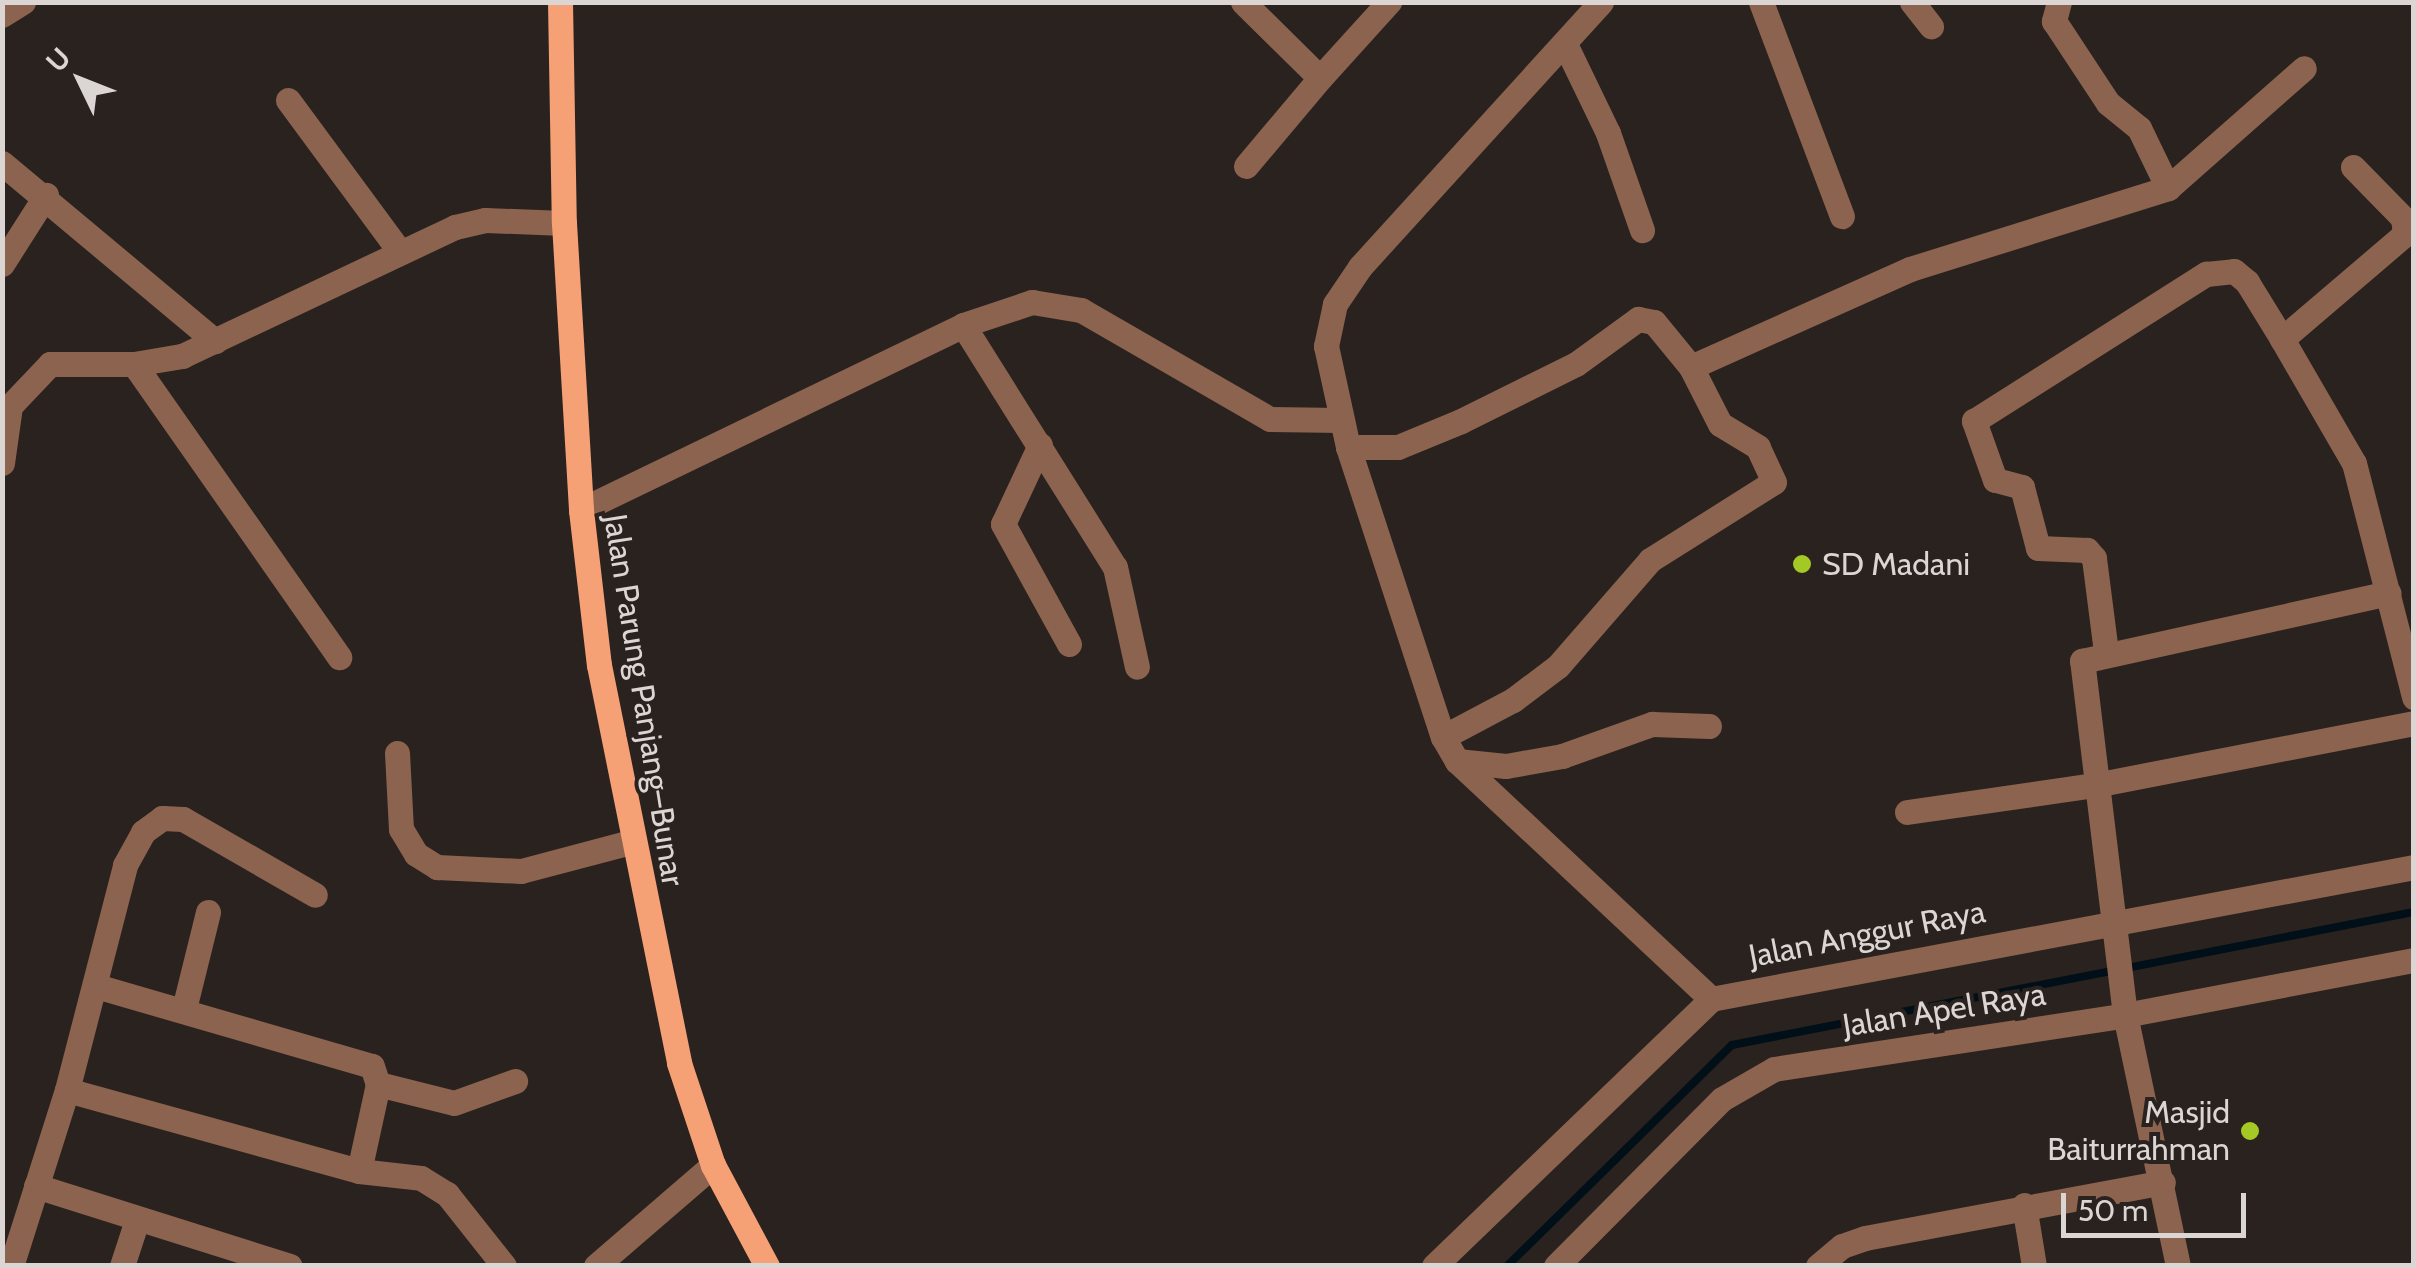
<!DOCTYPE html>
<meta charset="utf-8">
<style>
body{margin:0}
#map{position:relative;width:2416px;height:1268px;overflow:hidden;background:#2a221f;font-family:Cabin,sans-serif}
div>[style]{position:absolute}
.stream>*{height:8px;margin:-4px;padding:0 4px;transform-origin:4px;border-radius:4px;background:#000f18}
.minor>*{height:25px;margin:-12.5px;padding:0 12.5px;transform-origin:12.5px;border-radius:12.5px;background:#8c634e}
.major>*{height:25px;margin:-12.5px;padding:0 12.5px;transform-origin:12.5px;border-radius:12.5px;background:#f6a075}
.dots>*{width:28px;height:28px;translate:-50% -50%;box-sizing:border-box;border:5px solid #2a221f;border-radius:50%}
span{translate:-50% -50%;white-space:nowrap;text-align:center;line-height:1.15;-webkit-text-stroke:8px #2a221f;paint-order:stroke}
.poi-label{font-size:32px;color:#dbd5d3}
.left{translate:0 -50%;text-align:left}
.right{translate:-100% -50%;text-align:right}
.street-label{font-size:32px;color:#dbd5d3}
.frame{position:absolute;inset:0;border:5px solid #dbd5d3;pointer-events:none}
.north{position:absolute;left:30px;top:30px;width:100px;height:100px;-webkit-text-stroke:8px #2a221f;paint-order:stroke;rotate:313deg;font-size:28px;font-weight:700;line-height:40px;text-align:center;color:#dbd5d3}
.north::after{content:'';display:block;margin:auto;width:35px;height:45px;background:#dbd5d3;clip-path:polygon(50% 0,100% 100%,50% 72%,0 100%)}
.scale{position:absolute;left:2061px;top:1193px;width:185px;height:45px;box-sizing:border-box;border:5px solid #dbd5d3;border-top:0;padding-left:12px;font-size:30px;line-height:35px;white-space:nowrap;color:#dbd5d3;-webkit-text-stroke:8px #2a221f;paint-order:stroke}
</style>
<div id="map">
<div class="stream">
<i style="left:1507px;top:1266px;width:315px;rotate:-44.5deg"></i>
<i style="left:1732px;top:1045px;width:695px;rotate:-11.04deg"></i>
</div>
<div class="minor">
<i style="left:1243px;top:2px;width:108px;rotate:44.6deg"></i>
<i style="left:1320px;top:78px;width:103px;rotate:-47.8deg"></i>
<i style="left:1601px;top:2px;width:358px;rotate:132.3deg"></i>
<i style="left:1360px;top:267px;width:45px;rotate:124deg"></i>
<i style="left:1335px;top:304px;width:43px;rotate:102.1deg"></i>
<i style="left:1326px;top:346px;width:103px;rotate:77.7deg"></i>
<i style="left:1348px;top:447px;width:305px;rotate:71.9deg"></i>
<i style="left:1443px;top:737px;width:28px;rotate:60deg"></i>
<i style="left:1457px;top:761px;width:348px;rotate:43.1deg"></i>
<i style="left:1761px;top:2px;width:229px;rotate:69.3deg"></i>
<i style="left:1912px;top:2px;width:31px;rotate:52deg"></i>
<i style="left:2059px;top:2px;width:20px;rotate:105deg"></i>
<i style="left:2054px;top:21px;width:98px;rotate:56.6deg"></i>
<i style="left:2108px;top:103px;width:40px;rotate:39deg"></i>
<i style="left:2139px;top:128px;width:67px;rotate:64.2deg"></i>
<i style="left:2px;top:15px;width:25px;rotate:-32deg"></i>
<i style="left:1565px;top:44px;width:99px;rotate:64.2deg"></i>
<i style="left:1608px;top:133px;width:103px;rotate:70.7deg"></i>
<i style="left:288px;top:100px;width:189px;rotate:53.6deg"></i>
<i style="left:2px;top:163px;width:278px;rotate:39.9deg"></i>
<i style="left:1246px;top:166px;width:115px;rotate:-49.9deg"></i>
<i style="left:2353px;top:167px;width:71px;rotate:45.6deg"></i>
<i style="left:2403px;top:218px;width:16px;rotate:83deg"></i>
<i style="left:2405px;top:234px;width:162px;rotate:139.5deg"></i>
<i style="left:2282px;top:339px;width:143px;rotate:59.9deg"></i>
<i style="left:2354px;top:463px;width:242px;rotate:75.6deg"></i>
<i style="left:2px;top:264px;width:82px;rotate:-57.5deg"></i>
<i style="left:963px;top:325px;width:286px;rotate:57.9deg"></i>
<i style="left:1115px;top:567px;width:102px;rotate:77.6deg"></i>
<i style="left:134px;top:364px;width:358px;rotate:55deg"></i>
<i style="left:1040px;top:445px;width:87px;rotate:115.1deg"></i>
<i style="left:1003px;top:524px;width:137px;rotate:61.2deg"></i>
<i style="left:1348px;top:447px;width:50px"></i>
<i style="left:1398px;top:447px;width:68px;rotate:-22.4deg"></i>
<i style="left:1461px;top:421px;width:128px;rotate:-26.4deg"></i>
<i style="left:1576px;top:364px;width:77px;rotate:-36deg"></i>
<i style="left:1638px;top:319px;width:16px;rotate:11deg"></i>
<i style="left:1654px;top:322px;width:58px;rotate:50.6deg"></i>
<i style="left:1691px;top:367px;width:240px;rotate:-24.1deg"></i>
<i style="left:1910px;top:269px;width:270px;rotate:-17.4deg"></i>
<i style="left:2168px;top:188px;width:181px;rotate:-41.4deg"></i>
<i style="left:2px;top:463px;width:58px;rotate:-82deg"></i>
<i style="left:10px;top:406px;width:58px;rotate:-46.4deg"></i>
<i style="left:50px;top:364px;width:84px"></i>
<i style="left:134px;top:364px;width:49px;rotate:-9.5deg"></i>
<i style="left:182px;top:356px;width:302px;rotate:-25.3deg"></i>
<i style="left:455px;top:227px;width:31px;rotate:-13deg"></i>
<i style="left:485px;top:220px;width:79px;rotate:2.2deg"></i>
<i style="left:581px;top:510px;width:424px;rotate:-25.8deg"></i>
<i style="left:963px;top:325px;width:73px;rotate:-18.4deg"></i>
<i style="left:1032px;top:302px;width:50px;rotate:9.3deg"></i>
<i style="left:1081px;top:310px;width:218px;rotate:30deg"></i>
<i style="left:1270px;top:419px;width:71px;rotate:0.8deg"></i>
<i style="left:2106px;top:652px;width:95px;rotate:-97.3deg"></i>
<i style="left:2094px;top:558px;width:11px;rotate:-131deg"></i>
<i style="left:2087px;top:550px;width:49px;rotate:-177.7deg"></i>
<i style="left:2038px;top:548px;width:63px;rotate:-104.7deg"></i>
<i style="left:2022px;top:487px;width:28px;rotate:-165deg"></i>
<i style="left:1995px;top:480px;width:63px;rotate:-109.6deg"></i>
<i style="left:1974px;top:421px;width:275px;rotate:-32.4deg"></i>
<i style="left:2206px;top:274px;width:28px;rotate:-6deg"></i>
<i style="left:2234px;top:271px;width:17px;rotate:40deg"></i>
<i style="left:2247px;top:282px;width:67px;rotate:58.4deg"></i>
<i style="left:1443px;top:737px;width:79px;rotate:-27.9deg"></i>
<i style="left:1513px;top:700px;width:56px;rotate:-37.1deg"></i>
<i style="left:1558px;top:666px;width:140px;rotate:-49deg"></i>
<i style="left:1650px;top:560px;width:146px;rotate:-32.2deg"></i>
<i style="left:1774px;top:482px;width:38px;rotate:-115deg"></i>
<i style="left:1758px;top:447px;width:44px;rotate:-148.8deg"></i>
<i style="left:1720px;top:424px;width:64px;rotate:-117deg"></i>
<i style="left:397px;top:753px;width:76px;rotate:87deg"></i>
<i style="left:401px;top:829px;width:29px;rotate:59deg"></i>
<i style="left:416px;top:854px;width:25px;rotate:32deg"></i>
<i style="left:437px;top:867px;width:84px;rotate:2.7deg"></i>
<i style="left:521px;top:871px;width:114px;rotate:-14.8deg"></i>
<i style="left:1457px;top:761px;width:49px;rotate:5.8deg"></i>
<i style="left:1506px;top:766px;width:57px;rotate:-10.1deg"></i>
<i style="left:1562px;top:756px;width:96px;rotate:-19.6deg"></i>
<i style="left:1652px;top:724px;width:57px;rotate:2deg"></i>
<i style="left:1907px;top:812px;width:190px;rotate:-8.2deg"></i>
<i style="left:2095px;top:785px;width:325px;rotate:-11deg"></i>
<i style="left:96px;top:986px;width:287px;rotate:16.2deg"></i>
<i style="left:372px;top:1066px;width:19px;rotate:72deg"></i>
<i style="left:378px;top:1084px;width:89px;rotate:102.3deg"></i>
<i style="left:184px;top:1009px;width:100px;rotate:-76.1deg"></i>
<i style="left:378px;top:1084px;width:78px;rotate:14deg"></i>
<i style="left:454px;top:1103px;width:65px;rotate:-19.8deg"></i>
<i style="left:67px;top:1090px;width:303px;rotate:15.5deg"></i>
<i style="left:359px;top:1171px;width:62px;rotate:6.4deg"></i>
<i style="left:421px;top:1178px;width:31px;rotate:32deg"></i>
<i style="left:447px;top:1194px;width:92px;rotate:51.6deg"></i>
<i style="left:36px;top:1186px;width:266px;rotate:17.5deg"></i>
<i style="left:2024px;top:1205px;width:62px;rotate:80.7deg"></i>
<i style="left:13px;top:1260px;width:178px;rotate:-72.4deg"></i>
<i style="left:67px;top:1090px;width:232px;rotate:-75.5deg"></i>
<i style="left:125px;top:865px;width:38px;rotate:-61deg"></i>
<i style="left:143px;top:832px;width:24px;rotate:-36deg"></i>
<i style="left:162px;top:818px;width:21px;rotate:3deg"></i>
<i style="left:183px;top:819px;width:152px;rotate:29.9deg"></i>
<i style="left:122px;top:1266px;width:48px;rotate:-71.9deg"></i>
<i style="left:596px;top:1266px;width:155px;rotate:-40.8deg"></i>
<i style="left:1434px;top:1266px;width:385px;rotate:-43.9deg"></i>
<i style="left:1711px;top:999px;width:715px;rotate:-10.63deg"></i>
<i style="left:1556px;top:1266px;width:235px;rotate:-45.2deg"></i>
<i style="left:1722px;top:1099px;width:60px;rotate:-30deg"></i>
<i style="left:1774px;top:1069px;width:355px;rotate:-8.7deg"></i>
<i style="left:2125px;top:1015px;width:294px;rotate:-10.8deg"></i>
<i style="left:1818px;top:1266px;width:31px;rotate:-40deg"></i>
<i style="left:1842px;top:1246px;width:24px;rotate:-19deg"></i>
<i style="left:1865px;top:1238px;width:303px;rotate:-10.6deg"></i>
<i style="left:2178px;top:1266px;width:257px;rotate:-101.9deg"></i>
<i style="left:2125px;top:1015px;width:357px;rotate:-96.9deg"></i>
<i style="left:2082px;top:661px;width:314px;rotate:-12.5deg"></i>
</div>
<div class="major">
<i style="left:560px;top:2px;width:221px;rotate:89deg"></i>
<i style="left:564px;top:223px;width:288px;rotate:86.6deg"></i>
<i style="left:581px;top:510px;width:156px;rotate:83.4deg"></i>
<i style="left:599px;top:665px;width:406px;rotate:78.6deg"></i>
<i style="left:679px;top:1063px;width:108px;rotate:71.6deg"></i>
<i style="left:713px;top:1165px;width:115px;rotate:61.9deg"></i>
</div>
<div class="dots">
<i style="left:1802px;top:564px;background:#a4c824"></i>
<i style="left:2250px;top:1131px;background:#a4c824"></i>
</div>
<div class="poi-label">
<span class="left" style="left:1822px;top:564px">SD Madani</span>
<span class="right" style="left:2230px;top:1131px">Masjid<br>Baiturrahman</span>
</div>
<div class="street-label">
<span style="left:644px;top:700px;rotate:81deg">Jalan Parung Panjang–Bunar</span>
<span style="left:1867px;top:934px;rotate:-11deg">Jalan Anggur Raya</span>
<span style="left:1944px;top:1010px;rotate:-9deg">Jalan Apel Raya</span>
</div>
<div class="frame"></div>
<div class="north">U</div>
<div class="scale">50 m</div>
</div>
